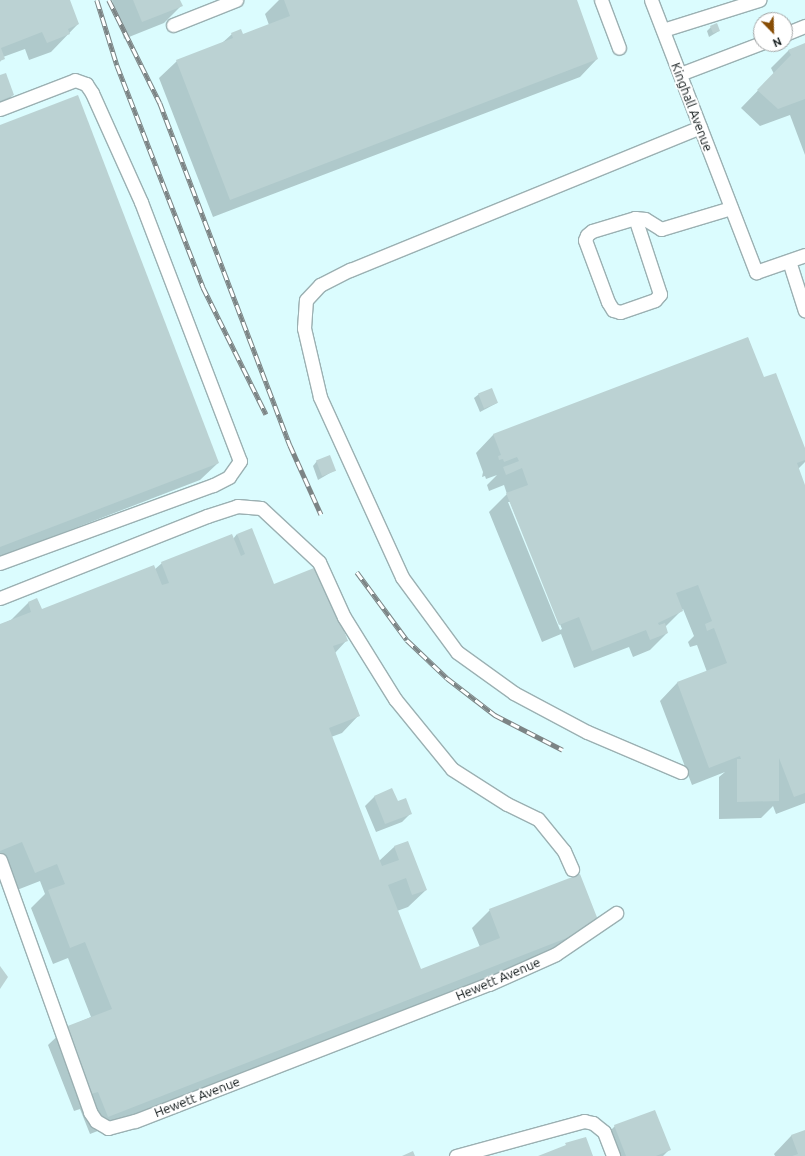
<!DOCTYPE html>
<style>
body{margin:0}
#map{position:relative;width:805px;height:1156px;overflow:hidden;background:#f5fefe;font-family:Ubuntu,sans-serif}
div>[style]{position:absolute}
.built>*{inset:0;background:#dbfcfe}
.shadow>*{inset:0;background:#0003}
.building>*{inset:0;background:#bbd2d3;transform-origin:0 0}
.roads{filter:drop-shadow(1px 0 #9bb0b2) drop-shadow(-1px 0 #9bb0b2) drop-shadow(0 1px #9bb0b2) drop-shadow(0 -1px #9bb0b2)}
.service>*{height:13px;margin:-6.5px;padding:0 6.5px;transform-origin:6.5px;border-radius:6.5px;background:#fff}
.rail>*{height:4.5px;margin-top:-2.25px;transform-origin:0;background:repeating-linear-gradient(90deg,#fff 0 9px,#7c8485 0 18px);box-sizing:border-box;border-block:1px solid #7c8485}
span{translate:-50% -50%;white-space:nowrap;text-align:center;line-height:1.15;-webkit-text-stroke:3.5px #fff;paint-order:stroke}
.street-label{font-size:13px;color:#121a1b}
.north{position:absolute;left:753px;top:12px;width:40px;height:40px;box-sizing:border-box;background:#fff;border:1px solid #a0a3a4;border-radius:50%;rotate:157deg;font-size:11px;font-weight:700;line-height:16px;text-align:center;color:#121a1b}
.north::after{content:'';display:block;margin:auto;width:14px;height:18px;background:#874d05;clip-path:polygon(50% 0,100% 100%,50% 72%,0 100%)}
</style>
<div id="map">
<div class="built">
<i style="clip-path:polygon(evenodd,0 0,805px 0,805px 1156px,0 1156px,0 0,761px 20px,785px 20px,785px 44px,761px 44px,761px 20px)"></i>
</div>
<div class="shadow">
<i style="clip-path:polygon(0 0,69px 0,78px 24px,51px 52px,29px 60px,25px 49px,3px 57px,0 62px)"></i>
<i style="clip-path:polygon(112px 0,179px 0,181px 6px,164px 23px,124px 39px)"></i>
<i style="clip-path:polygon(279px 0,575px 0,597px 59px,580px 77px,213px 217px,159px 78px,177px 61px,222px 43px,232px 34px,242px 36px,269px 25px,265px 14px)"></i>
<i style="clip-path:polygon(711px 27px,719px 31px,709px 37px,707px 31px)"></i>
<i style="clip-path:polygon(805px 44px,805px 155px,790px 115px,760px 126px,741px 108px,774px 74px,771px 68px,789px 50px)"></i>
<i style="clip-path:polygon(0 76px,13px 95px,0 108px)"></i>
<i style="clip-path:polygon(0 126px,218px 463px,200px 480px,0 557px)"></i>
<i style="clip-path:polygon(evenodd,748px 338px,763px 379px,805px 450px,805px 462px,798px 469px,805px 488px,805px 803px,776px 814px,773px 806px,761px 818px,719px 819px,719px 777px,725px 772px,692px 785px,660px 701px,677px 683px,707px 672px,697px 645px,690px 647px,688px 642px,694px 636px,683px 609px,665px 627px,667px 633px,650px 650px,633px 657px,629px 647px,574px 668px,561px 634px,542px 642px,489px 512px,507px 494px,504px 485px,489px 491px,487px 485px,497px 475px,486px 479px,485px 476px,482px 477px,483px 472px,476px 453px,493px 435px,748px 338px,508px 502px,510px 502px,562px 629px,560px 630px,508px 502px)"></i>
<i style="clip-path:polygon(479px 394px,497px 403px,480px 412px,474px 398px)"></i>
<i style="clip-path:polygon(317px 461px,335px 470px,318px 480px,313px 466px)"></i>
<i style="clip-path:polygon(237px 534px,274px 585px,347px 640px,335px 653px,359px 715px,342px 733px,331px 737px,379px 861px,394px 847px,407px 842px,426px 890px,408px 907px,397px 911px,421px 971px,480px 947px,472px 928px,490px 910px,580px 875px,581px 942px,90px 1134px,80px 1109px,74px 1111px,48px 1045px,66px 1028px,91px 1017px,68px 958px,53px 964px,31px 908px,45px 894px,40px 881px,17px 890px,0 861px,0 625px,11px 620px,28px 603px,37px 600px,41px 610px,154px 570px,162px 563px,233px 539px)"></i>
<i style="clip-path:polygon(392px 790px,397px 803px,411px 813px,402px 822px,376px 832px,365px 806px,374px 797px)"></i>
<i style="clip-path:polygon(615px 1126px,669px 1150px,663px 1156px,614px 1156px,606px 1135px)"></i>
<i style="clip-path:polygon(805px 1131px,805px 1156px,775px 1156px,774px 1154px,791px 1136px)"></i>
</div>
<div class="building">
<i style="clip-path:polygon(0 0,70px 0,79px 24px,68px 29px,70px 34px,47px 43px,42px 32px,1px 48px,5px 59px,0 61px)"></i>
<i style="clip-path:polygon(133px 0,180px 0,183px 6px,142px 22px)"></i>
<i style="clip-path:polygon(284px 0,577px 0,598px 59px,230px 200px,176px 60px,233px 38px,231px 33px,241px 29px,243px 34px,290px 16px)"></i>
<i style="clip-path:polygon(717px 23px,720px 31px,713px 33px,710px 26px)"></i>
<i style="clip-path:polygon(805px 43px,805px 99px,778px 109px,757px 90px,791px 55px,788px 50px)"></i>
<i style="clip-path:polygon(6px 73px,14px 95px,0 101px,0 75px)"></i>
<i style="clip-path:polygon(78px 95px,219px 463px,0 547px,0 125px)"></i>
<i style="clip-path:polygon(748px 337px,764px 377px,776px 373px,805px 448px,805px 460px,797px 463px,805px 485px,805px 793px,794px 797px,779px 758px,779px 801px,737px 802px,737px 759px,741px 759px,740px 756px,709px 768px,677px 682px,727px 663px,714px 628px,707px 631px,705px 624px,712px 621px,698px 585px,676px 593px,683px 611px,658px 623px,659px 625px,665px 623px,668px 633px,650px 640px,646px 630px,592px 651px,579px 617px,559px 625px,506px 493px,528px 485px,522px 468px,506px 475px,503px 467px,519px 461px,517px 457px,504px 462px,503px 459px,499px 460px,498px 456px,501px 455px,493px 434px)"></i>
<i style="left:492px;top:388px;width:16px;height:15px;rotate:68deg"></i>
<i style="left:330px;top:455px;width:17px;height:15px;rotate:69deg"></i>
<i style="clip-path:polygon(252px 528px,274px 584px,319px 566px,348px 641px,333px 646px,360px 716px,329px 728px,382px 866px,399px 860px,394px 846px,408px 841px,427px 890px,412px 895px,406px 878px,388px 885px,421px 969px,500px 938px,489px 909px,580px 874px,600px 925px,108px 1117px,98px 1092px,91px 1094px,65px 1027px,112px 1009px,85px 942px,70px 948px,48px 890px,65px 884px,57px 864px,35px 873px,22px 842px,0 851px,0 624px,31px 612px,28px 602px,37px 598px,42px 609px,154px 565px,162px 585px,169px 583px,161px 562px,232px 534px,241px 556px,245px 554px,237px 534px)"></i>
<i style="clip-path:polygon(392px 788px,398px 801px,406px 798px,412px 814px,385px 824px,374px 796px)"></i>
<i style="clip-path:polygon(0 966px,8px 977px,0 989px)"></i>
<i style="clip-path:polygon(655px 1110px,671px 1150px,656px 1156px,626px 1156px,614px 1125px)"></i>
<i style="clip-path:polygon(805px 1130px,805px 1156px,792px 1156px,798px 1154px,791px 1135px)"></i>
<i style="clip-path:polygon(586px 1137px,593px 1156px,538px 1156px,566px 1145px,565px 1143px)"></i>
<i style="clip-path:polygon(413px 1151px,415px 1156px,402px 1156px)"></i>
</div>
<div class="roads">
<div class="service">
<i style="left:601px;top:0;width:51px;rotate:69.4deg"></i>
<i style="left:651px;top:0;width:292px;rotate:68.9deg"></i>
<i style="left:756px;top:272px;width:52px;rotate:-19.1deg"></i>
<i style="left:173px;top:25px;width:68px;rotate:-21.6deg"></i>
<i style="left:663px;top:30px;width:101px;rotate:-17.4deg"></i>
<i style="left:785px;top:34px;width:22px;rotate:-22deg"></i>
<i style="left:680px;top:74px;width:87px;rotate:-20.9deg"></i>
<i style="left:0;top:109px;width:80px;rotate:-21.1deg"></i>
<i style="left:75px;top:80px;width:12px;rotate:20deg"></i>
<i style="left:86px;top:84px;width:11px;rotate:56deg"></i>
<i style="left:92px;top:93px;width:120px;rotate:65.8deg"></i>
<i style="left:141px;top:202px;width:277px;rotate:69.1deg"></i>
<i style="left:240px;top:461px;width:19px;rotate:125deg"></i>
<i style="left:229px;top:477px;width:18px;rotate:153deg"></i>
<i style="left:213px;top:485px;width:227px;rotate:159.9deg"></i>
<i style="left:635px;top:218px;width:80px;rotate:71.8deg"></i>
<i style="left:660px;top:294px;width:8px;rotate:130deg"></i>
<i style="left:655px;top:300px;width:37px;rotate:161deg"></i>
<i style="left:620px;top:312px;width:7px;rotate:-164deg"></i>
<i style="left:613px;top:310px;width:9px;rotate:-122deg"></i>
<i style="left:608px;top:302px;width:66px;rotate:-110.4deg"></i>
<i style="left:585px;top:240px;width:5px;rotate:-68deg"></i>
<i style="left:587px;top:235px;width:6px;rotate:-39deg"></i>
<i style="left:592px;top:231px;width:45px;rotate:-16.8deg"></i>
<i style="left:635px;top:218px;width:10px;rotate:6deg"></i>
<i style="left:645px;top:219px;width:19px;rotate:32deg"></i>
<i style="left:661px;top:229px;width:73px;rotate:-16.7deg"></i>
<i style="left:789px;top:261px;width:52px;rotate:72.3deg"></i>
<i style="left:0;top:598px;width:223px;rotate:-21.6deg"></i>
<i style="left:207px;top:516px;width:32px;rotate:-18deg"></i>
<i style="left:237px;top:506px;width:24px;rotate:5deg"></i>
<i style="left:261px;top:508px;width:79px;rotate:43deg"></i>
<i style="left:319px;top:562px;width:60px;rotate:65.6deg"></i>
<i style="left:344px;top:617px;width:97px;rotate:58.1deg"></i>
<i style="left:395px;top:699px;width:90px;rotate:50.8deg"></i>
<i style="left:452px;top:769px;width:65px;rotate:32.5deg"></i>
<i style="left:507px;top:804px;width:34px;rotate:26deg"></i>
<i style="left:538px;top:819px;width:41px;rotate:50.9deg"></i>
<i style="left:564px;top:851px;width:20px;rotate:66deg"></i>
<i style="left:681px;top:772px;width:102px;rotate:-156.9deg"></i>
<i style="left:587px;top:732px;width:83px;rotate:-151.9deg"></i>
<i style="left:514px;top:693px;width:70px;rotate:-144.3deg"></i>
<i style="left:457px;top:652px;width:93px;rotate:-126.3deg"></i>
<i style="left:402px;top:577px;width:198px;rotate:-114.5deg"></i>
<i style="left:320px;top:397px;width:71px;rotate:-103.1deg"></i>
<i style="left:304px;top:328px;width:28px;rotate:-86deg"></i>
<i style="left:306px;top:300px;width:21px;rotate:-47deg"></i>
<i style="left:320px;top:285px;width:34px;rotate:-27deg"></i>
<i style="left:350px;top:270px;width:378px;rotate:-22.2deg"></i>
<i style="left:0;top:860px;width:268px;rotate:70.3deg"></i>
<i style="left:90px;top:1112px;width:11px;rotate:56deg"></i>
<i style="left:96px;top:1121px;width:14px;rotate:30deg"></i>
<i style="left:108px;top:1128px;width:28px;rotate:-15deg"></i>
<i style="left:135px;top:1121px;width:380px;rotate:-21.2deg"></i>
<i style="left:489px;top:984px;width:73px;rotate:-24.1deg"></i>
<i style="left:556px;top:954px;width:73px;rotate:-34.3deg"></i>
<i style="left:456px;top:1156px;width:133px;rotate:-15.3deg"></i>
<i style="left:584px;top:1121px;width:9px;rotate:13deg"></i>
<i style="left:593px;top:1123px;width:14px;rotate:39deg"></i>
<i style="left:604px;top:1132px;width:26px;rotate:69deg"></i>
</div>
</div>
<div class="rail">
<i style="left:97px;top:0;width:68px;rotate:72.9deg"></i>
<i style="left:117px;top:65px;width:238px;rotate:68.8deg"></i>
<i style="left:203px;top:287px;width:142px;rotate:63.6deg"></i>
<i style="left:109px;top:0;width:115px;rotate:63.7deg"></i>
<i style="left:160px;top:103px;width:366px;rotate:69.2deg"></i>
<i style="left:290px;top:445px;width:76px;rotate:65.8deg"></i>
<i style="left:357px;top:572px;width:84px;rotate:53.7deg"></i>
<i style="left:407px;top:640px;width:55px;rotate:43.5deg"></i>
<i style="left:447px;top:678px;width:61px;rotate:37.6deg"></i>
<i style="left:495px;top:715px;width:76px;rotate:27.2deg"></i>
</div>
<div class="street-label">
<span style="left:692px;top:107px;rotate:69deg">Kinghall Avenue</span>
<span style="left:498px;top:979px;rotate:-23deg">Hewett Avenue</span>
<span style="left:197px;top:1097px;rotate:-21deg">Hewett Avenue</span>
</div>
<div class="north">N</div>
</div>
